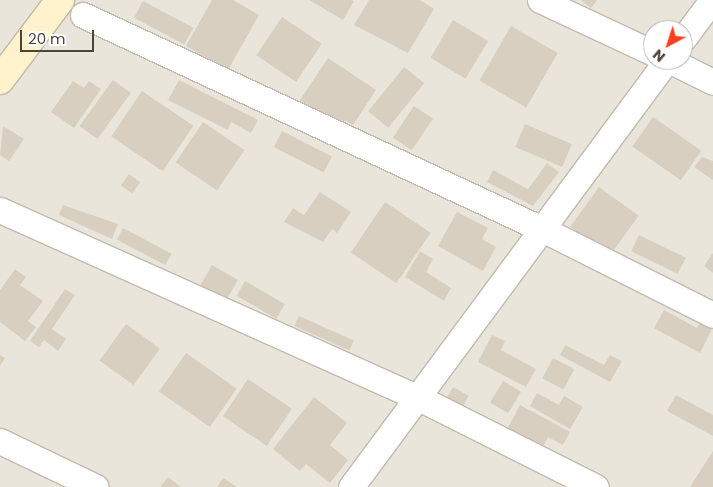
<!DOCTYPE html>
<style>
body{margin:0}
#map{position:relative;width:713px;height:487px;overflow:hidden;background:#f6f3ec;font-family:Poppins,sans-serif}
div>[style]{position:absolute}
.residential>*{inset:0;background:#eae5da}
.building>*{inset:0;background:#d8cfc1;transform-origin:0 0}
.roads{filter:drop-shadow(1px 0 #c2bbae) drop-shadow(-1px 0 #c2bbae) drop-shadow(0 1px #c2bbae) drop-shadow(0 -1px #c2bbae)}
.street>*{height:25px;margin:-12.5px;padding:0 12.5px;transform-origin:12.5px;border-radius:12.5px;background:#fff}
.secondary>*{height:28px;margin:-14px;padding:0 14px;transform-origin:14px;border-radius:14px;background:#fff3cd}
span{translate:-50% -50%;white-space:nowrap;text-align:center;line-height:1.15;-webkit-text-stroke:5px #fff;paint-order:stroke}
.north{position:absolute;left:643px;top:20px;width:50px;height:50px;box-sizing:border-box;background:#fff;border:1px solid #b7b4b0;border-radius:50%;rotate:220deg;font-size:14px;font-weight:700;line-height:20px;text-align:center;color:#4b4439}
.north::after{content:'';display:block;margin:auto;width:18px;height:22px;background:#fc3f1d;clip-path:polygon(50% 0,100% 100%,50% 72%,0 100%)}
.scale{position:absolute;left:20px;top:30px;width:74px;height:22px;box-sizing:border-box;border:2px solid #4b4439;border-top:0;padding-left:6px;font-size:15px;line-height:18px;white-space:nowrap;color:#4b4439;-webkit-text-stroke:4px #fff;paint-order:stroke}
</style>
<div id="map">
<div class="residential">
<i style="clip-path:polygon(evenodd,0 0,713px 0,713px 487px,0 487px,0 0,653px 30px,683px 30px,683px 60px,653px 60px,653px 30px)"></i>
</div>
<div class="building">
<i style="clip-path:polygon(212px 0,233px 0,259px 15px,228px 70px,186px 46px)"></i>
<i style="clip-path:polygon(309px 0,352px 0,354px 1px,343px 20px)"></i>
<i style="clip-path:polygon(369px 0,420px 0,434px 9px,408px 53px,354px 25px)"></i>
<i style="clip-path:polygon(581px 0,597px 0,591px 8px)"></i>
<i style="left:143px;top:1px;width:57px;height:19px;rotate:28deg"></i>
<i style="left:282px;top:17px;width:48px;height:46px;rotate:34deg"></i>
<i style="left:453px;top:20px;width:41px;height:44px;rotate:31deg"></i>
<i style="left:511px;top:26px;width:54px;height:63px;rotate:30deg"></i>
<i style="clip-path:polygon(328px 58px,376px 90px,353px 125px,345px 120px,341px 127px,300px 100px)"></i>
<i style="left:404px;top:67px;width:26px;height:57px;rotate:39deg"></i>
<i style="left:113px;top:80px;width:22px;height:57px;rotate:36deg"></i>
<i style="clip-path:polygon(179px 80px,258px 120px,251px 133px,231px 122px,228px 130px,168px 100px)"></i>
<i style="clip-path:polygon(73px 81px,84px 88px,89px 81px,101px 89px,74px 128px,51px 112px)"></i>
<i style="left:142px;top:91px;width:62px;height:55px;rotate:34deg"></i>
<i style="left:414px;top:106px;width:23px;height:38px;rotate:34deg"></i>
<i style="left:653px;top:117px;width:59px;height:36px;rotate:35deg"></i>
<i style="left:203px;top:122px;width:50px;height:49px;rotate:34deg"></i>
<i style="left:525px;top:124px;width:51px;height:25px;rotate:23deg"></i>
<i style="clip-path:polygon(3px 126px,24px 139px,9px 161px,0 155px)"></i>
<i style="left:282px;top:131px;width:56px;height:18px;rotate:27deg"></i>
<i style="clip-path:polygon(702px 157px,713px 161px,713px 180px,694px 167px)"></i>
<i style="clip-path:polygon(547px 163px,559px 172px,533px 206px,487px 182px,493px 170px,528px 189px)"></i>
<i style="left:129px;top:174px;width:14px;height:14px;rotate:36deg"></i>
<i style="left:599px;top:187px;width:49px;height:49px;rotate:36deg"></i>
<i style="clip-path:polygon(320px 192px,351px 212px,337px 233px,332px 229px,323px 242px,284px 222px,293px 208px,304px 215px)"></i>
<i style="left:385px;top:202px;width:55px;height:61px;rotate:34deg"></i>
<i style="clip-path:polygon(63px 205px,118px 224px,112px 239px,59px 215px)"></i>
<i style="clip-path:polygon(457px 212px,488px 228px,482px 239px,496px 247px,483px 271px,438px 246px)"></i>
<i style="left:123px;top:228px;width:55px;height:13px;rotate:28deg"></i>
<i style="left:639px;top:235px;width:52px;height:18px;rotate:26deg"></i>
<i style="clip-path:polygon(420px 251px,433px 259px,426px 272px,451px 288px,444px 301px,405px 277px)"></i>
<i style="clip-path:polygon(713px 253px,713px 273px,704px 266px)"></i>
<i style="left:212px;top:265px;width:30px;height:23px;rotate:30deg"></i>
<i style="clip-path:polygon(15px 269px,26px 277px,20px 285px,43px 301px,28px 321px,36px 327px,25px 341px,0 322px,0 290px)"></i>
<i style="left:245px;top:281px;width:46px;height:17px;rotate:30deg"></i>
<i style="clip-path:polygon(65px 289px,75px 295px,52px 329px,66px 339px,58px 351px,44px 340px,39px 347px,30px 341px)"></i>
<i style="clip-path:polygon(664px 310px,697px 328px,700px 323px,712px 329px,700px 353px,654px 328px)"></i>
<i style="left:299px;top:316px;width:60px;height:11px;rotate:24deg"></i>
<i style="left:126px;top:324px;width:42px;height:45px;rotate:36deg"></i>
<i style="clip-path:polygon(492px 335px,505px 341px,501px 350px,536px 369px,526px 387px,478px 362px)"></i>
<i style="clip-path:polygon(565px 345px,604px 365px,610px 355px,622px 361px,610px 382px,560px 355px)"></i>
<i style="left:186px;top:353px;width:62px;height:47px;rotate:35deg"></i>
<i style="clip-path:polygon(0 355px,5px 358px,0 366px)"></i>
<i style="left:553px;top:358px;width:24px;height:23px;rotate:28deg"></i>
<i style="left:248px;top:379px;width:53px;height:45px;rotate:34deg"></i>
<i style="left:503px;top:381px;width:21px;height:25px;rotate:31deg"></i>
<i style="left:453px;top:387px;width:18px;height:12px;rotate:29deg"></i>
<i style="clip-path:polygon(537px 393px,559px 405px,564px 396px,583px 407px,570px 429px,530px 406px)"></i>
<i style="clip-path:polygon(676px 395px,713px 415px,713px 436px,667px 411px)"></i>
<i style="clip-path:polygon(314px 397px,347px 423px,330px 445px,348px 460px,330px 483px,306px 464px,300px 471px,273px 449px)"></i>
<i style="clip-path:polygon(520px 405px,570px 432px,563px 445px,548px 437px,540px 452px,505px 433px)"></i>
<i style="clip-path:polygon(713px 451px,713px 487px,690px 487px)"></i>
<i style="clip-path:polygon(168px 477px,181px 487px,160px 487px)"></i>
<i style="clip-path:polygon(223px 478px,237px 487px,217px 487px)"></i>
</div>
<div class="roads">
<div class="street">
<i style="left:540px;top:0;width:125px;rotate:25.1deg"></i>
<i style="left:83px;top:15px;width:506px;rotate:25deg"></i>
<i style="left:542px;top:229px;width:191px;rotate:26.7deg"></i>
<i style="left:683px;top:39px;width:49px;rotate:-53.4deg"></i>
<i style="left:669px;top:60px;width:49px;rotate:26.6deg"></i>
<i style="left:0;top:210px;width:457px;rotate:24.2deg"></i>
<i style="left:417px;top:397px;width:200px;rotate:26.7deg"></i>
<i style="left:0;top:441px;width:106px;rotate:25.6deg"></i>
<i style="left:351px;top:487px;width:531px;rotate:-53.5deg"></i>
</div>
<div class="secondary">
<i style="left:0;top:80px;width:100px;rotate:-53.1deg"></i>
</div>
</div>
<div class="north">N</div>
<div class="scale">20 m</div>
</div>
